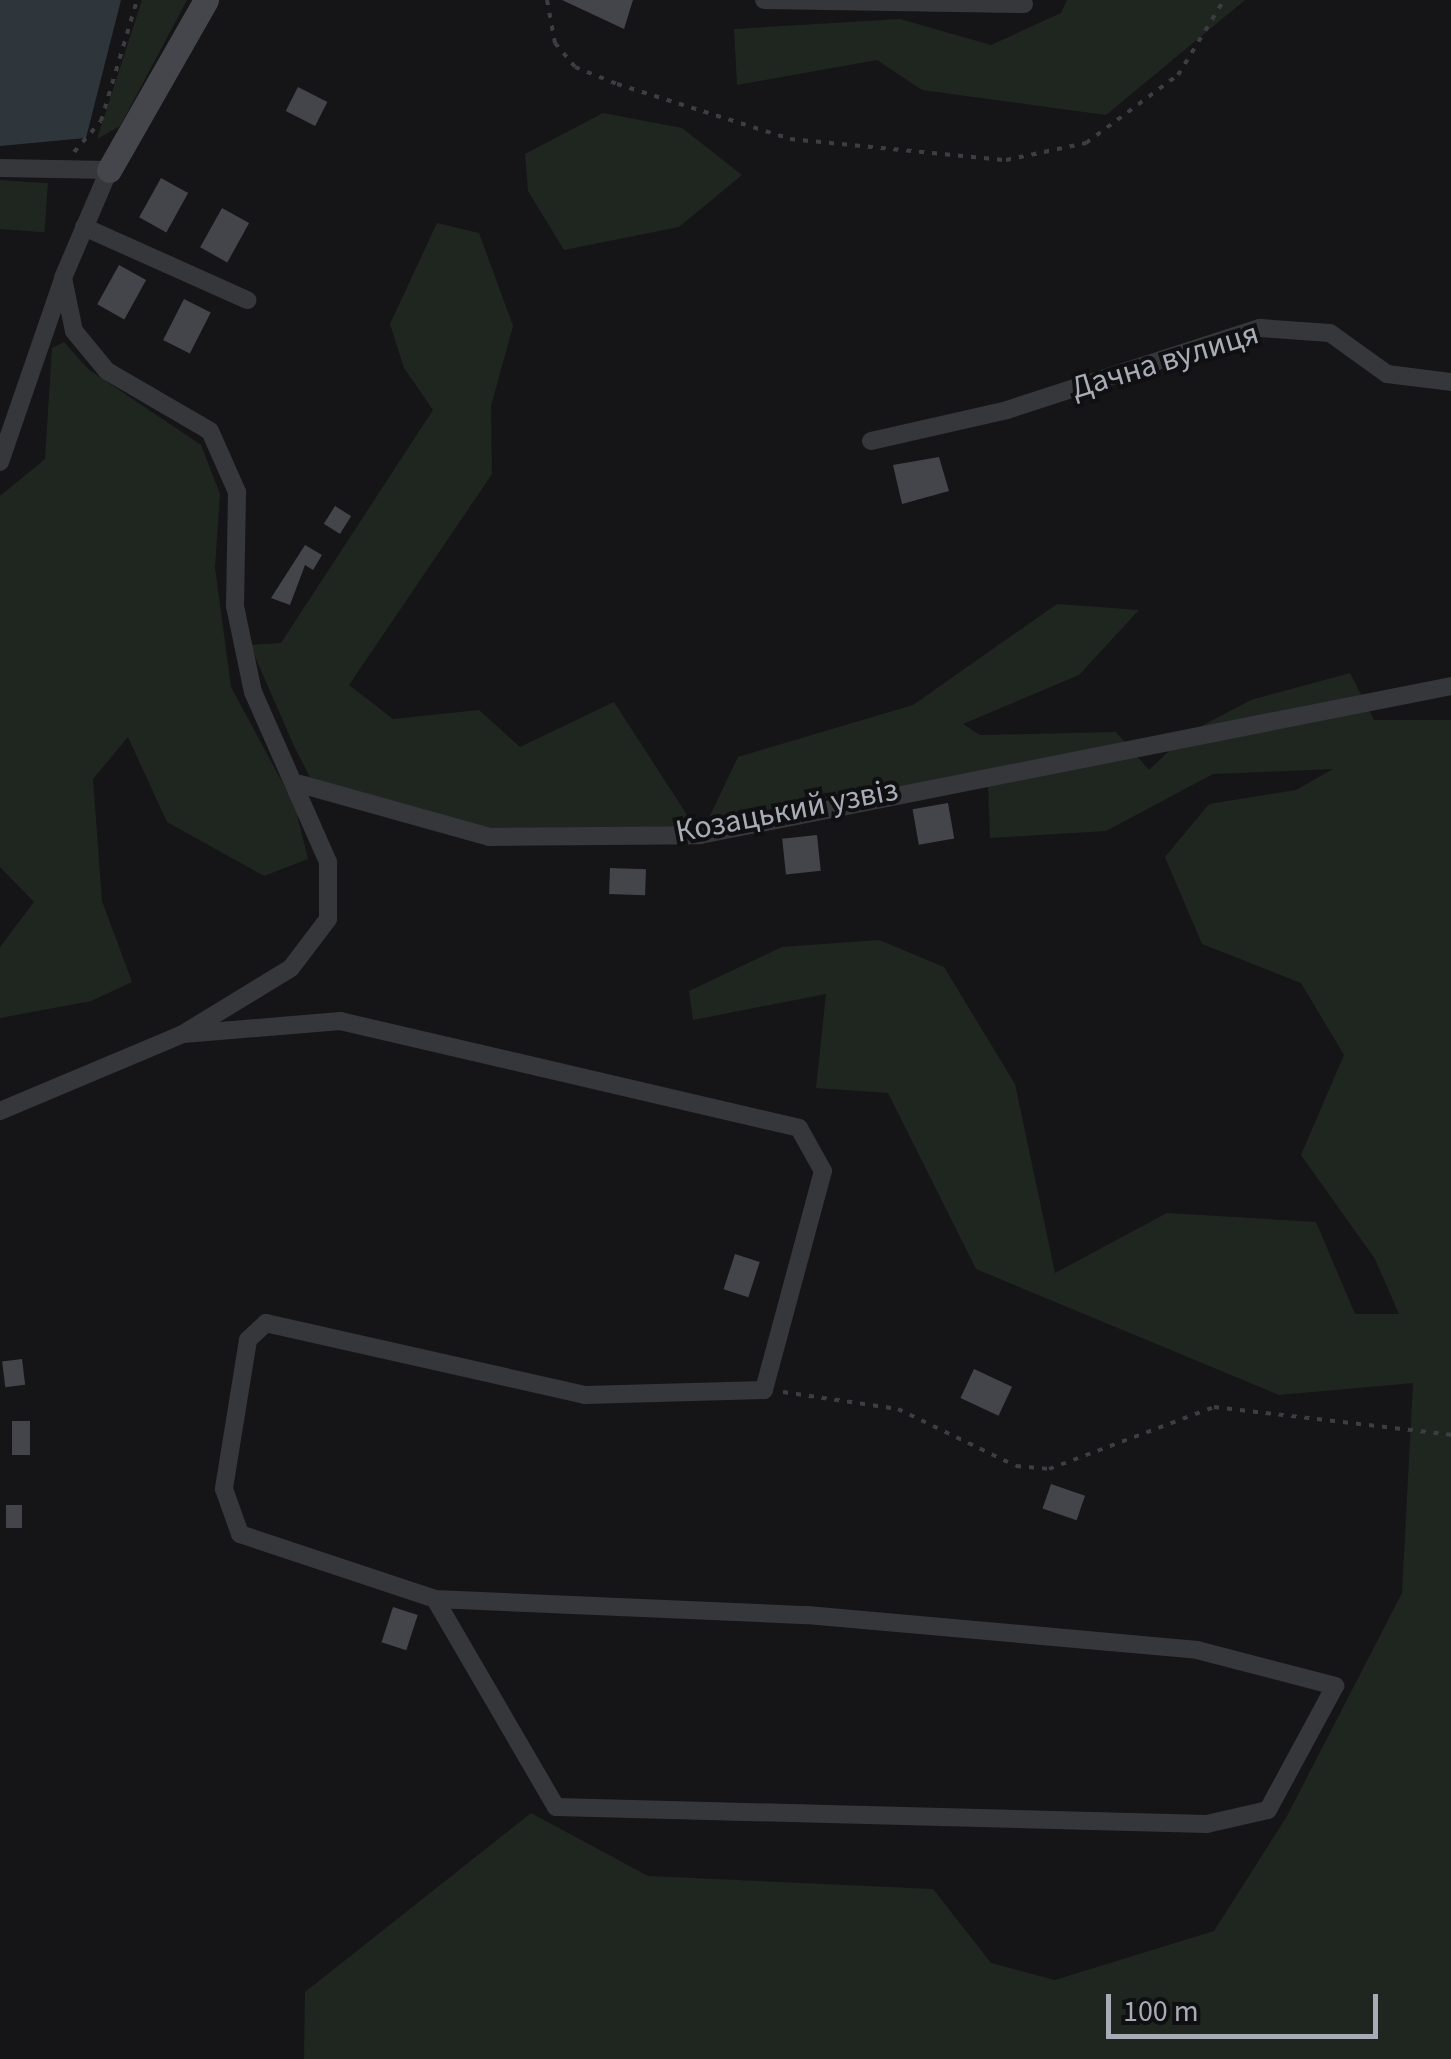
<!DOCTYPE html>
<meta charset="utf-8">
<style>
body{margin:0}
#map{position:relative;width:1451px;height:2059px;overflow:hidden;background:#151517;font-family:"Source Sans 3",sans-serif}
div>[style]{position:absolute}
.green>*{inset:0;background:#1f2620;transform-origin:0 0}
.water>*{inset:0;background:#2e363c}
.building>*{inset:0;background:#44454a;transform-origin:0 0}
.path>*{height:4px;margin-top:-2px;transform-origin:0;background:repeating-linear-gradient(90deg,#3c3e42 0 5px,transparent 0 13px)}
.street>*{height:18px;margin:-9px;padding:0 9px;transform-origin:9px;border-radius:9px;background:#36373b}
.secondary>*{height:25px;margin:-12.5px;padding:0 12.5px;transform-origin:12.5px;border-radius:12.5px;background:#44464b}
span{translate:-50% -50%;white-space:nowrap;text-align:center;line-height:1.15;-webkit-text-stroke:8px #101012;paint-order:stroke}
.street-label{font-size:32px;color:#a7acb6}
.scale{position:absolute;left:1106px;top:1994px;width:272px;height:45px;box-sizing:border-box;border:5px solid #a7acb6;border-top:0;padding-left:12px;font-size:30px;line-height:35px;white-space:nowrap;color:#a7acb6;-webkit-text-stroke:8px #101012;paint-order:stroke}
</style>
<div id="map">
<div class="green">
<i style="clip-path:polygon(142px 0,187px 0,120px 126px,97px 139px)"></i>
<i style="clip-path:polygon(1067px 0,1245px 0,1106px 115px,922px 90px,877px 60px,737px 85px,734px 29px,900px 19px,991px 45px,1061px 13px)"></i>
<i style="clip-path:polygon(603px 113px,682px 128px,742px 175px,679px 227px,564px 250px,528px 191px,525px 154px)"></i>
<i style="left:0;top:180px;width:48px;height:49px;rotate:4deg"></i>
<i style="clip-path:polygon(437px 223px,479px 233px,513px 326px,491px 406px,492px 474px,349px 685px,393px 719px,479px 710px,520px 747px,614px 702px,700px 835px,490px 837px,315px 787px,294px 746px,250px 645px,281px 643px,433px 410px,404px 368px,390px 324px)"></i>
<i style="clip-path:polygon(64px 342px,88px 369px,201px 445px,220px 494px,215px 568px,231px 687px,295px 806px,308px 859px,264px 876px,167px 822px,128px 737px,93px 779px,102px 901px,132px 982px,91px 1001px,0 1018px,0 947px,34px 902px,0 867px,0 496px,45px 459px,52px 348px)"></i>
<i style="clip-path:polygon(1057px 604px,1139px 610px,1079px 675px,963px 724px,980px 735px,1116px 732px,1149px 770px,1188px 733px,1251px 700px,1350px 673px,1374px 720px,1451px 720px,1451px 2059px,304px 2059px,305px 1992px,531px 1813px,648px 1876px,933px 1889px,991px 1963px,1055px 1980px,1214px 1931px,1287px 1816px,1402px 1593px,1413px 1383px,1279px 1395px,976px 1269px,888px 1093px,816px 1088px,826px 994px,693px 1020px,689px 991px,782px 947px,879px 940px,944px 967px,1015px 1084px,1055px 1273px,1167px 1213px,1316px 1222px,1355px 1314px,1399px 1314px,1375px 1259px,1301px 1155px,1344px 1055px,1301px 983px,1202px 944px,1165px 857px,1209px 804px,1296px 790px,1333px 769px,1213px 774px,1106px 831px,990px 838px,988px 784px,838px 796px,707px 822px,738px 757px,913px 705px)"></i>
</div>
<div class="water">
<i style="clip-path:polygon(0 0,121px 0,86px 138px,0 146px)"></i>
</div>
<div class="building">
<i style="clip-path:polygon(562px 0,633px 0,624px 29px)"></i>
<i style="left:298px;top:87px;width:33px;height:27px;rotate:27deg"></i>
<i style="left:161px;top:178px;width:31px;height:45px;rotate:29deg"></i>
<i style="left:222px;top:208px;width:31px;height:45px;rotate:29deg"></i>
<i style="left:119px;top:265px;width:31px;height:45px;rotate:29deg"></i>
<i style="left:184px;top:299px;width:30px;height:46px;rotate:27deg"></i>
<i style="clip-path:polygon(939px 457px,949px 491px,902px 504px,893px 465px)"></i>
<i style="left:335px;top:506px;width:19px;height:21px;rotate:32deg"></i>
<i style="clip-path:polygon(305px 545px,322px 555px,313px 570px,305px 565px,290px 605px,271px 598px)"></i>
<i style="left:948px;top:803px;width:36px;height:36px;rotate:80deg"></i>
<i style="left:817px;top:835px;width:36px;height:35px;rotate:84deg"></i>
<i style="left:610px;top:868px;width:36px;height:26px;rotate:2deg"></i>
<i style="left:735px;top:1254px;width:26px;height:37px;rotate:18deg"></i>
<i style="left:22px;top:1359px;width:26px;height:20px;rotate:83deg"></i>
<i style="left:974px;top:1369px;width:42px;height:32px;rotate:25deg"></i>
<i style="left:12px;top:1421px;width:18px;height:34px"></i>
<i style="left:1051px;top:1484px;width:36px;height:26px;rotate:19deg"></i>
<i style="left:22px;top:1505px;width:23px;height:16px;rotate:90deg"></i>
<i style="left:393px;top:1607px;width:26px;height:37px;rotate:18deg"></i>
</div>
<div class="path">
<i style="left:547px;top:0;width:44px;rotate:79.5deg"></i>
<i style="left:555px;top:43px;width:31px;rotate:50deg"></i>
<i style="left:575px;top:67px;width:45px;rotate:22deg"></i>
<i style="left:617px;top:84px;width:182px;rotate:17.6deg"></i>
<i style="left:790px;top:139px;width:217px;rotate:5.6deg"></i>
<i style="left:1006px;top:160px;width:82px;rotate:-12deg"></i>
<i style="left:1086px;top:143px;width:114px;rotate:-36.5deg"></i>
<i style="left:1178px;top:75px;width:88px;rotate:-58.5deg"></i>
<i style="left:74px;top:152px;width:41px;rotate:-48.9deg"></i>
<i style="left:101px;top:121px;width:126px;rotate:-73.4deg"></i>
<i style="left:783px;top:1392px;width:116px;rotate:8.4deg"></i>
<i style="left:898px;top:1409px;width:131px;rotate:25.8deg"></i>
<i style="left:1016px;top:1466px;width:33px;rotate:5deg"></i>
<i style="left:1049px;top:1469px;width:176px;rotate:-20.6deg"></i>
<i style="left:1214px;top:1407px;width:239px;rotate:6.7deg"></i>
</div>
<div class="street">
<i style="left:764px;top:0;width:260px;rotate:0.9deg"></i>
<i style="left:0;top:168px;width:109px;rotate:1.1deg"></i>
<i style="left:109px;top:170px;width:117px;rotate:113.1deg"></i>
<i style="left:63px;top:278px;width:54px;rotate:78.3deg"></i>
<i style="left:74px;top:331px;width:52px;rotate:50.5deg"></i>
<i style="left:107px;top:371px;width:119px;rotate:30.2deg"></i>
<i style="left:210px;top:431px;width:67px;rotate:66.1deg"></i>
<i style="left:237px;top:492px;width:114px;rotate:91deg"></i>
<i style="left:235px;top:606px;width:88px;rotate:78.2deg"></i>
<i style="left:253px;top:692px;width:186px;rotate:66.2deg"></i>
<i style="left:328px;top:862px;width:57px;rotate:90deg"></i>
<i style="left:328px;top:919px;width:61px;rotate:127.1deg"></i>
<i style="left:291px;top:968px;width:127px;rotate:148.6deg"></i>
<i style="left:183px;top:1034px;width:199px;rotate:157.2deg"></i>
<i style="left:84px;top:227px;width:179px;rotate:24.1deg"></i>
<i style="left:871px;top:441px;width:139px;rotate:-12.8deg"></i>
<i style="left:1007px;top:410px;width:266px;rotate:-18deg"></i>
<i style="left:1260px;top:328px;width:70px;rotate:4.1deg"></i>
<i style="left:1330px;top:333px;width:70px;rotate:35.7deg"></i>
<i style="left:1387px;top:374px;width:64px;rotate:7.1deg"></i>
<i style="left:0;top:462px;width:194px;rotate:-71deg"></i>
<i style="left:300px;top:784px;width:197px;rotate:15.6deg"></i>
<i style="left:490px;top:837px;width:210px;rotate:-0.5deg"></i>
<i style="left:700px;top:835px;width:766px;rotate:-11.22deg"></i>
<i style="left:183px;top:1034px;width:158px;rotate:-4.7deg"></i>
<i style="left:340px;top:1021px;width:471px;rotate:13.1deg"></i>
<i style="left:799px;top:1128px;width:49px;rotate:60.8deg"></i>
<i style="left:823px;top:1171px;width:227px;rotate:105.1deg"></i>
<i style="left:764px;top:1390px;width:179px;rotate:178.4deg"></i>
<i style="left:585px;top:1395px;width:327px;rotate:-167.3deg"></i>
<i style="left:266px;top:1323px;width:25px;rotate:137deg"></i>
<i style="left:248px;top:1340px;width:151px;rotate:99.2deg"></i>
<i style="left:224px;top:1489px;width:48px;rotate:70.4deg"></i>
<i style="left:240px;top:1534px;width:206px;rotate:18.4deg"></i>
<i style="left:435px;top:1599px;width:372px;rotate:2.5deg"></i>
<i style="left:807px;top:1615px;width:392px;rotate:5.1deg"></i>
<i style="left:1197px;top:1650px;width:143px;rotate:14.6deg"></i>
<i style="left:1335px;top:1686px;width:141px;rotate:118.4deg"></i>
<i style="left:1268px;top:1810px;width:63px;rotate:167.1deg"></i>
<i style="left:1207px;top:1824px;width:651px;rotate:-178.5deg"></i>
<i style="left:556px;top:1807px;width:241px;rotate:-120.2deg"></i>
</div>
<div class="secondary">
<i style="left:109px;top:170px;width:196px;rotate:-60.3deg"></i>
</div>
<div class="street-label">
<span style="left:1165px;top:361px;rotate:-17deg">Дачна вулиця</span>
<span style="left:787px;top:811px;rotate:-11deg">Козацький узвіз</span>
</div>
<div class="scale">100 m</div>
</div>
